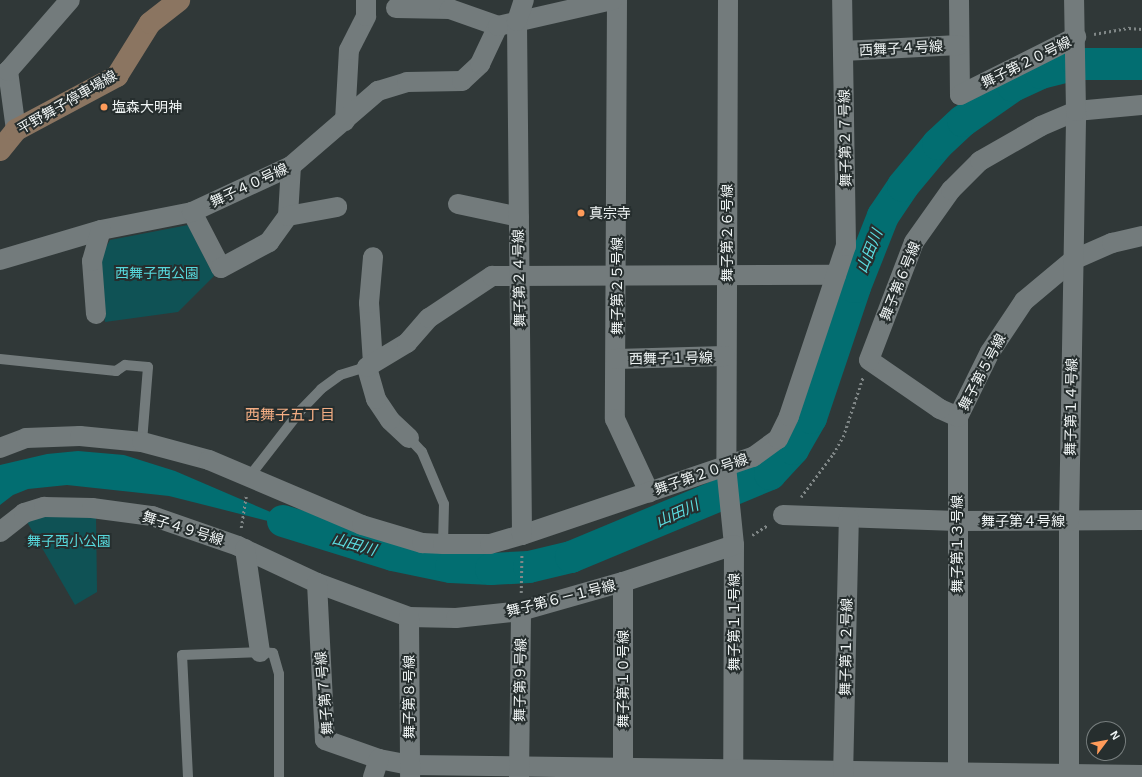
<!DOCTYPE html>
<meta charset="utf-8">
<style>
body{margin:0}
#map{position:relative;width:1142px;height:777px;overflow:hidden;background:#303838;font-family:Helvetica,"Noto Sans JP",sans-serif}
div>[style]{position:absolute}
.green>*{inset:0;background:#0f5255}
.water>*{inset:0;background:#026e71}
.river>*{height:32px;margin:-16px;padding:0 16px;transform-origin:16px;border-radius:16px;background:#026e71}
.path>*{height:2.5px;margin-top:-1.25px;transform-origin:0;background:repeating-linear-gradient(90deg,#808787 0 2px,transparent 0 5px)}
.service>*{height:10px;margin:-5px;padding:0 5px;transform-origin:5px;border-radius:5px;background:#737b7c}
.minor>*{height:20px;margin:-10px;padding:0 10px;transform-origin:10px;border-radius:10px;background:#737b7c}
.secondary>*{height:22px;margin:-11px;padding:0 11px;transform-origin:11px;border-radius:11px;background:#8b7561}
.dots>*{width:11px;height:11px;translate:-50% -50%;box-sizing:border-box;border:2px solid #262e2e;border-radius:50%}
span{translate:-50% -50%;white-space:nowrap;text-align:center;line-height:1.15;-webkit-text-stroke:4px #262e2e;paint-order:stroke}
.street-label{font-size:14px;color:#f0f5f5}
.poi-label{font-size:14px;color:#f0f5f5}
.left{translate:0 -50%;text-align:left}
.park-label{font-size:14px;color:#56d8dc}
.water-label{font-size:15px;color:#5cdde1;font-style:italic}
.neighbourhood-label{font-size:15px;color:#f4ae84}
.north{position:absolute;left:1086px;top:721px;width:40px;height:40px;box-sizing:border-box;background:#262e2e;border:1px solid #777e7e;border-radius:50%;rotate:58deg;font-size:11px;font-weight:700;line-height:16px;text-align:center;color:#f0f5f5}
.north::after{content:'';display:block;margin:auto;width:14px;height:18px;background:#ff9b5a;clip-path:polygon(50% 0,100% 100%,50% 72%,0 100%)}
</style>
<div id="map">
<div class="green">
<i style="clip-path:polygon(188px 225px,214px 276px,178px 312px,105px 322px,98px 261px,110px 240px)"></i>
<i style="clip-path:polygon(44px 513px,96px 516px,97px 592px,75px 605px,27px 522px)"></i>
</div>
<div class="water">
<i style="clip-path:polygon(78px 451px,124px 455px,175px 471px,324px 535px,169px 496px,67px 485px,28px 489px,13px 495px,0 505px,0 465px,47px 454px)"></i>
</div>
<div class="river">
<i style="left:283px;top:521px;width:115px;rotate:17.2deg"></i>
<i style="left:393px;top:555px;width:59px;rotate:11.7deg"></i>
<i style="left:451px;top:567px;width:40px;rotate:2.9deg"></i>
<i style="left:491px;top:569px;width:38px;rotate:-3deg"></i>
<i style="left:529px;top:567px;width:43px;rotate:-13.4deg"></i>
<i style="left:571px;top:557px;width:216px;rotate:-22.6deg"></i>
<i style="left:770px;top:474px;width:34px;rotate:-47deg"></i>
<i style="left:793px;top:449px;width:36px;rotate:-60deg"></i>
<i style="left:811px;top:418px;width:138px;rotate:-71.4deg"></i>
<i style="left:855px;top:287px;width:76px;rotate:-68.5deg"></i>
<i style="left:883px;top:216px;width:36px;rotate:-56deg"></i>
<i style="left:903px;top:186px;width:55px;rotate:-50.2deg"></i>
<i style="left:938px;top:144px;width:34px;rotate:-43deg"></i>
<i style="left:963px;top:121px;width:61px;rotate:-35deg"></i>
<i style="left:1013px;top:86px;width:31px;rotate:-25deg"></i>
<i style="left:1041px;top:73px;width:38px;rotate:-14deg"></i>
<i style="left:1078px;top:64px;width:64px"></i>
</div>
<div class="path">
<i style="left:1094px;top:34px;width:36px;rotate:-10deg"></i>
<i style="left:1129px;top:28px;width:13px;rotate:4deg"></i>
<i style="left:801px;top:497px;width:54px;rotate:-53.3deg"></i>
<i style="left:833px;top:454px;width:20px;rotate:-60deg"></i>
<i style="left:843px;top:437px;width:63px;rotate:-71.6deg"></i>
<i style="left:241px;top:528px;width:33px;rotate:-81deg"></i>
<i style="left:752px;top:535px;width:19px;rotate:-32deg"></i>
<i style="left:521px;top:593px;width:39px;rotate:-89deg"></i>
</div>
<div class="service">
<i style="left:0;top:359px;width:117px;rotate:5.9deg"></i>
<i style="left:116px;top:371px;width:11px;rotate:-34deg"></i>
<i style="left:125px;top:365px;width:23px;rotate:5deg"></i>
<i style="left:148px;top:367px;width:75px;rotate:94.6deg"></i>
<i style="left:409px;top:438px;width:19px;rotate:47deg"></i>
<i style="left:422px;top:452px;width:56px;rotate:67.1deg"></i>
<i style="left:444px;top:504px;width:40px;rotate:91.4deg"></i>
<i style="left:249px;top:477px;width:85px;rotate:-52.2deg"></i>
<i style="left:301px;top:410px;width:29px;rotate:-46deg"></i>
<i style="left:321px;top:389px;width:24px;rotate:-36deg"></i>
<i style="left:340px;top:375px;width:28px;rotate:-17deg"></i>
<i style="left:188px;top:777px;width:122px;rotate:-92.8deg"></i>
<i style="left:182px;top:655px;width:78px;rotate:-2.2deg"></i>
<i style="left:260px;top:652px;width:13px;rotate:4deg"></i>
<i style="left:273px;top:653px;width:22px;rotate:74deg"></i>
<i style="left:279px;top:674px;width:103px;rotate:90deg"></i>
</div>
<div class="minor">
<i style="left:617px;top:0;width:419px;rotate:90.3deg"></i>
<i style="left:615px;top:419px;width:81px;rotate:65deg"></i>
<i style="left:728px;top:0;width:466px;rotate:90.2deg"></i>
<i style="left:726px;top:466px;width:79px;rotate:84.2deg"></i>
<i style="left:734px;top:545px;width:232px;rotate:90.2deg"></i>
<i style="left:959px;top:0;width:95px;rotate:89.4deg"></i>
<i style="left:960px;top:95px;width:130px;rotate:-26.6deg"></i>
<i style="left:396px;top:8px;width:54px;rotate:1.1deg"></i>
<i style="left:450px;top:9px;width:51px;rotate:19.5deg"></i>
<i style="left:843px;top:51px;width:116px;rotate:-3deg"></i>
<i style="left:345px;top:121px;width:71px;rotate:-86.8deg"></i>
<i style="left:349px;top:50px;width:38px;rotate:-63deg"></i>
<i style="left:366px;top:16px;width:16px;rotate:-90deg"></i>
<i style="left:16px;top:130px;width:60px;rotate:-97.7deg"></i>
<i style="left:8px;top:71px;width:94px;rotate:-48.9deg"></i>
<i style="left:458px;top:204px;width:62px;rotate:12deg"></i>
<i style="left:192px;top:212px;width:63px;rotate:62.6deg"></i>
<i style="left:221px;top:268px;width:55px;rotate:-28.4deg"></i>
<i style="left:269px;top:242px;width:32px;rotate:-54deg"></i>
<i style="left:288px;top:216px;width:50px;rotate:-86.6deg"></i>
<i style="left:288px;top:216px;width:50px;rotate:-10.4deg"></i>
<i style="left:0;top:260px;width:105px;rotate:-16.5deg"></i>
<i style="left:101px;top:230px;width:93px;rotate:-11.2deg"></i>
<i style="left:192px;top:212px;width:109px;rotate:-24.9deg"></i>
<i style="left:291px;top:166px;width:115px;rotate:-40.8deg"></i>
<i style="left:378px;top:91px;width:30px;rotate:-17deg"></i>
<i style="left:407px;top:82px;width:55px;rotate:-1deg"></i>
<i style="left:462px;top:81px;width:25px;rotate:-43deg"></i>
<i style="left:480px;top:64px;width:42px;rotate:-64.7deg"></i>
<i style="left:498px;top:26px;width:117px;rotate:-12.8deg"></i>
<i style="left:96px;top:314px;width:53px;rotate:-94.3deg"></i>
<i style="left:92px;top:261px;width:32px;rotate:-74deg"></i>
<i style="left:616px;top:359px;width:109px;rotate:-1.6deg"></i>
<i style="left:373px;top:363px;width:60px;rotate:-93.8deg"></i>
<i style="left:369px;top:303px;width:46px;rotate:-85deg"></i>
<i style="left:958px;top:417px;width:72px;rotate:-63.8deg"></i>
<i style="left:990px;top:352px;width:61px;rotate:-56.3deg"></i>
<i style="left:1024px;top:301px;width:64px;rotate:-39.9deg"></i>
<i style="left:1073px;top:260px;width:43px;rotate:-23.6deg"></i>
<i style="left:1112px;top:243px;width:31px;rotate:-13deg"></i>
<i style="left:409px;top:438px;width:26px;rotate:-137deg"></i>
<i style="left:390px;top:420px;width:25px;rotate:-124deg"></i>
<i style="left:376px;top:399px;width:33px;rotate:-106deg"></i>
<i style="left:367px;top:367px;width:47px;rotate:-31deg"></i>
<i style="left:407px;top:343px;width:33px;rotate:-49deg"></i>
<i style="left:429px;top:318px;width:76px;rotate:-33.7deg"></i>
<i style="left:492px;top:276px;width:344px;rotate:-0.2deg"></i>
<i style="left:0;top:448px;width:28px;rotate:-21deg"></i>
<i style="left:26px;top:438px;width:54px;rotate:-2.1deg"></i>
<i style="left:80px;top:436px;width:62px;rotate:5.5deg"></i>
<i style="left:142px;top:442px;width:69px;rotate:15deg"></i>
<i style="left:209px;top:460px;width:166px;rotate:23deg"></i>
<i style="left:362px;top:525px;width:63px;rotate:16.7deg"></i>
<i style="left:422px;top:543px;width:21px;rotate:3deg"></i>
<i style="left:443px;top:544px;width:47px"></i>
<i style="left:490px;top:544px;width:33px;rotate:-16deg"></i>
<i style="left:522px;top:535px;width:244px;rotate:-18.7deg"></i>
<i style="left:753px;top:457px;width:31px;rotate:-36deg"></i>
<i style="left:778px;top:439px;width:25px;rotate:-64deg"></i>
<i style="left:789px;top:416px;width:179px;rotate:-71.5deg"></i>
<i style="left:846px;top:246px;width:246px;rotate:-90.9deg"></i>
<i style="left:783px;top:515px;width:174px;rotate:2deg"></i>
<i style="left:957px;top:521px;width:185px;rotate:-0.3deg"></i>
<i style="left:0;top:532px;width:31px;rotate:-38deg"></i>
<i style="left:24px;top:513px;width:21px;rotate:-17deg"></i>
<i style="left:44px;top:507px;width:48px;rotate:1.2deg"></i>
<i style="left:92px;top:508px;width:61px;rotate:7.6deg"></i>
<i style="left:152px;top:516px;width:91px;rotate:19.2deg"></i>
<i style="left:238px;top:546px;width:87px;rotate:25.1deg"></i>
<i style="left:317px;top:583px;width:98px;rotate:20.3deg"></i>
<i style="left:409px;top:617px;width:47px;rotate:1.2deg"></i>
<i style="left:456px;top:618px;width:65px;rotate:-6.1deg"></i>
<i style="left:521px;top:611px;width:106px;rotate:-15.9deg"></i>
<i style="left:623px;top:582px;width:117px;rotate:-18.4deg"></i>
<i style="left:522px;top:535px;width:514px;rotate:-90.56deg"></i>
<i style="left:517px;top:21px;width:22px;rotate:-72deg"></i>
<i style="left:245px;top:549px;width:104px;rotate:81.7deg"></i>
<i style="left:317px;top:583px;width:157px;rotate:87.1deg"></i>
<i style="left:325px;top:740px;width:57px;rotate:19.4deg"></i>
<i style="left:379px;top:759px;width:32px;rotate:11deg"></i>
<i style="left:410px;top:765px;width:732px;rotate:0.78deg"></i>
<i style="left:409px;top:617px;width:160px;rotate:89.6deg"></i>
<i style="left:373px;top:777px;width:19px;rotate:-72deg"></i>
<i style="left:519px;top:777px;width:166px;rotate:-89.3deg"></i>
<i style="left:623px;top:777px;width:195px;rotate:-90deg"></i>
<i style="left:843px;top:777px;width:259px;rotate:-88.7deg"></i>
<i style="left:958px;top:777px;width:360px;rotate:-90deg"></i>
<i style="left:958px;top:417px;width:20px;rotate:-156deg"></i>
<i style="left:940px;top:409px;width:86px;rotate:-145.4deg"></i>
<i style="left:869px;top:360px;width:126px;rotate:-69.1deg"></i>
<i style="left:914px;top:242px;width:64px;rotate:-54.6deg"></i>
<i style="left:951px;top:190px;width:41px;rotate:-45deg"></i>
<i style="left:980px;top:161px;width:70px;rotate:-29.8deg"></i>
<i style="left:1041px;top:126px;width:38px;rotate:-23deg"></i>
<i style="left:1076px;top:111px;width:66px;rotate:-5.2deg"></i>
<i style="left:1069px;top:777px;width:256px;rotate:-90deg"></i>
<i style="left:1069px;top:521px;width:410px;rotate:-89deg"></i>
<i style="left:1076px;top:111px;width:111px;rotate:-91deg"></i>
</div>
<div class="secondary">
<i style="left:0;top:150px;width:26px;rotate:-51deg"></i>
<i style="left:16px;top:130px;width:115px;rotate:-28.1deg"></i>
<i style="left:117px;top:76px;width:62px;rotate:-58.1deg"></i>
<i style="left:150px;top:23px;width:37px;rotate:-38deg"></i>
</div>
<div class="dots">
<i style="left:104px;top:107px;background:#ff9b5a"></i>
<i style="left:581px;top:213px;background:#ff9b5a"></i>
</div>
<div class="street-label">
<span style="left:901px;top:48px;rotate:-3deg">西舞子４号線</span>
<span style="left:1026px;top:62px;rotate:-26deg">舞子第２０号線</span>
<span style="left:67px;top:102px;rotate:-30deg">平野舞子停車場線</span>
<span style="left:845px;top:138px;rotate:-91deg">舞子第２７号線</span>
<span style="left:249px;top:185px;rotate:-25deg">舞子４０号線</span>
<span style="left:727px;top:233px;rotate:-90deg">舞子第２６号線</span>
<span style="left:519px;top:278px;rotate:-91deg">舞子第２４号線</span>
<span style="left:900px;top:281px;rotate:-68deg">舞子第６号線</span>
<span style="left:617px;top:286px;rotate:-90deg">舞子第２５号線</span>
<span style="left:671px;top:358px;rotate:-1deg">西舞子１号線</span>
<span style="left:982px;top:372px;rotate:-62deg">舞子第５号線</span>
<span style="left:1071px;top:407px;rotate:-89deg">舞子第１４号線</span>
<span style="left:701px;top:474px;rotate:-19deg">舞子第２０号線</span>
<span style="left:1023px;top:521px">舞子第４号線</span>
<span style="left:183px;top:528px;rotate:17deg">舞子４９号線</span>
<span style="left:957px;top:544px;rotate:-90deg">舞子第１３号線</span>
<span style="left:561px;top:598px;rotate:-14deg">舞子第６－１号線</span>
<span style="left:734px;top:622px;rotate:-90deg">舞子第１１号線</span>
<span style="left:846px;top:647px;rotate:-89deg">舞子第１２号線</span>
<span style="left:623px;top:679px;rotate:-90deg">舞子第１０号線</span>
<span style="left:520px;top:680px;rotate:-89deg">舞子第９号線</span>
<span style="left:324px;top:693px;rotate:-95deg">舞子第７号線</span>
<span style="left:409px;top:697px;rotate:-90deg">舞子第８号線</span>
</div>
<div class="poi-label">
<span class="left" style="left:112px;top:107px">塩森大明神</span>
<span class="left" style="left:589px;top:213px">真宗寺</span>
</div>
<div class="park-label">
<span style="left:157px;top:273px">西舞子西公園</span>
<span style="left:69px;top:541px">舞子西小公園</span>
</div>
<div class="water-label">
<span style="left:869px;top:251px;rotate:-68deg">山田川</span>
<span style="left:677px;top:513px;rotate:-24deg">山田川</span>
<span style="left:354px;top:544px;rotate:16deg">山田川</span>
</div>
<div class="neighbourhood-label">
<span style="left:290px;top:415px">西舞子五丁目</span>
</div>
<div class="north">N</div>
</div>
